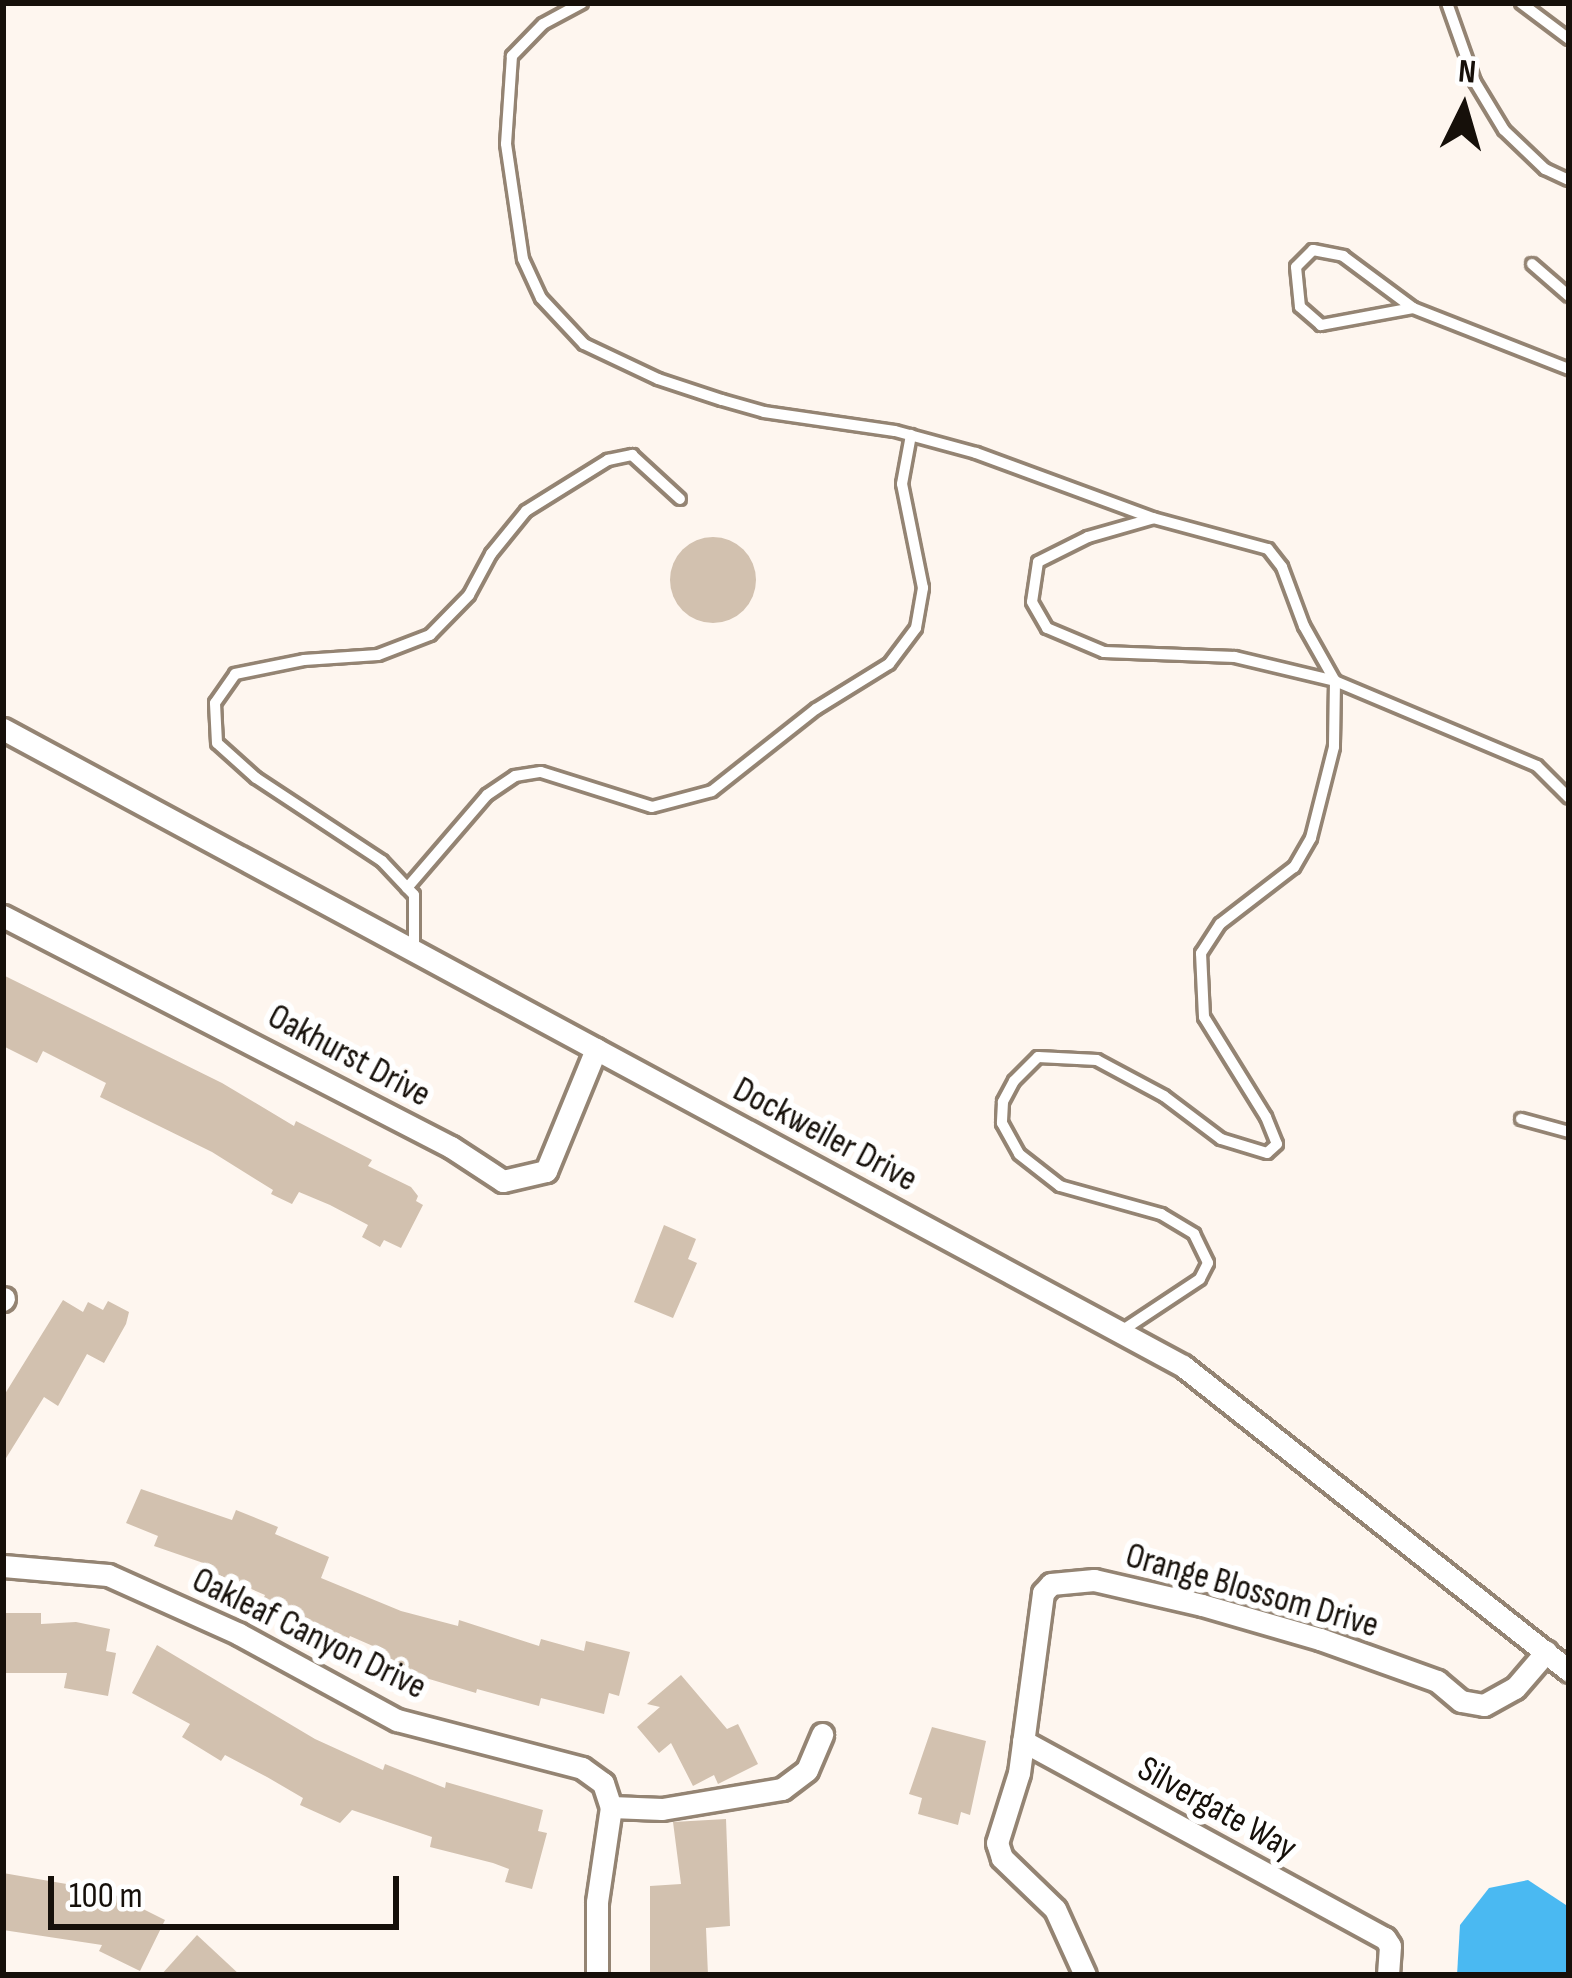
<!DOCTYPE html>
<style>
body{margin:0}
#map{position:relative;width:1572px;height:1978px;overflow:hidden;background:#fef6ef;font-family:"Sofia Sans Condensed",sans-serif}
div>[style]{position:absolute}
.water>*{inset:0;background:#4ab9f2}
.building>*{inset:0;background:#d2c1af}
.round{border-radius:50%}
.roads{filter:drop-shadow(3px 0 #948473) drop-shadow(-3px 0 #948473) drop-shadow(0 3px #948473) drop-shadow(0 -3px #948473)}
.lane>*{height:10px;margin:-5px;padding:0 5px;transform-origin:5px;border-radius:5px;background:#fff}
.street>*{height:21px;margin:-10.5px;padding:0 10.5px;transform-origin:10.5px;border-radius:10.5px;background:#fff}
span{translate:-50% -50%;white-space:nowrap;text-align:center;line-height:1.15;-webkit-text-stroke:12px #fff;paint-order:stroke}
.street-label{font-size:36px;color:#16100a}
.frame{position:absolute;inset:0;border:6px solid #16100a;pointer-events:none}
.north{position:absolute;left:1404px;top:48px;width:120px;height:120px;-webkit-text-stroke:9px #fff;paint-order:stroke;rotate:5deg;font-size:33px;font-weight:700;line-height:48px;text-align:center;color:#16100a}
.north::after{content:'';display:block;margin:auto;width:42px;height:54px;background:#16100a;clip-path:polygon(50% 0,100% 100%,50% 72%,0 100%)}
.scale{position:absolute;left:48px;top:1876px;width:351px;height:54px;box-sizing:border-box;border:6px solid #16100a;border-top:0;padding-left:15px;font-size:36px;line-height:42px;white-space:nowrap;color:#16100a;-webkit-text-stroke:9px #fff;paint-order:stroke}
</style>
<div id="map">
<div class="water">
<i style="clip-path:polygon(1528px 1880px,1569px 1907px,1569px 1975px,1457px 1975px,1460px 1925px,1489px 1888px)"></i>
</div>
<div class="building">
<i class="round" style="left:670px;top:537px;width:86px;height:86px"></i>
<i style="clip-path:polygon(3px 975px,222px 1083px,294px 1126px,296px 1121px,372px 1160px,368px 1166px,411px 1187px,418px 1196px,416px 1201px,423px 1205px,401px 1248px,384px 1240px,380px 1247px,362px 1237px,368px 1225px,330px 1205px,299px 1192px,292px 1204px,271px 1194px,273px 1190px,212px 1152px,100px 1097px,106px 1083px,43px 1051px,37px 1063px,3px 1046px)"></i>
<i style="clip-path:polygon(664px 1225px,696px 1239px,688px 1259px,697px 1263px,673px 1318px,634px 1302px)"></i>
<i style="clip-path:polygon(63px 1300px,83px 1312px,88px 1302px,103px 1310px,108px 1301px,129px 1312px,126px 1324px,104px 1363px,87px 1354px,58px 1406px,44px 1397px,3px 1463px,3px 1397px)"></i>
<i style="clip-path:polygon(141px 1489px,232px 1520px,236px 1510px,278px 1527px,275px 1534px,329px 1557px,321px 1578px,401px 1611px,458px 1626px,459px 1620px,539px 1646px,541px 1639px,584px 1651px,586px 1641px,630px 1652px,619px 1696px,609px 1693px,604px 1714px,541px 1698px,539px 1706px,477px 1689px,476px 1693px,379px 1664px,382px 1650px,350px 1636px,347px 1642px,335px 1641px,312px 1632px,316px 1623px,262px 1602px,265px 1595px,210px 1571px,212px 1566px,154px 1546px,158px 1536px,126px 1523px)"></i>
<i style="clip-path:polygon(5px 1613px,41px 1613px,41px 1624px,76px 1622px,110px 1629px,106px 1651px,116px 1653px,108px 1696px,64px 1688px,67px 1673px,6px 1673px)"></i>
<i style="clip-path:polygon(157px 1645px,315px 1739px,383px 1770px,385px 1764px,445px 1788px,446px 1782px,543px 1810px,538px 1831px,547px 1833px,532px 1889px,505px 1882px,509px 1869px,493px 1863px,430px 1847px,432px 1837px,352px 1810px,340px 1823px,300px 1805px,303px 1798px,267px 1777px,225px 1755px,221px 1761px,182px 1737px,190px 1724px,132px 1693px)"></i>
<i style="clip-path:polygon(681px 1675px,727px 1729px,738px 1724px,758px 1764px,718px 1784px,714px 1775px,693px 1786px,671px 1743px,659px 1753px,637px 1727px,660px 1707px,647px 1704px)"></i>
<i style="clip-path:polygon(932px 1727px,986px 1741px,970px 1815px,961px 1812px,958px 1825px,918px 1814px,922px 1798px,909px 1794px)"></i>
<i style="clip-path:polygon(726px 1819px,730px 1926px,706px 1928px,708px 1975px,650px 1975px,650px 1886px,681px 1884px,673px 1822px)"></i>
<i style="clip-path:polygon(3px 1873px,107px 1891px,165px 1920px,140px 1971px,99px 1951px,102px 1945px,3px 1930px)"></i>
<i style="clip-path:polygon(197px 1935px,240px 1975px,161px 1975px)"></i>
</div>
<div class="roads">
<div class="lane">
<i style="left:582px;top:3px;width:44px;rotate:151.7deg"></i>
<i style="left:543px;top:24px;width:45px;rotate:134.1deg"></i>
<i style="left:512px;top:56px;width:88px;rotate:93.9deg"></i>
<i style="left:506px;top:144px;width:116px;rotate:81.6deg"></i>
<i style="left:523px;top:259px;width:43px;rotate:65.2deg"></i>
<i style="left:541px;top:298px;width:63px;rotate:46.9deg"></i>
<i style="left:584px;top:344px;width:82px;rotate:25.3deg"></i>
<i style="left:658px;top:379px;width:67px;rotate:18.2deg"></i>
<i style="left:722px;top:400px;width:44px;rotate:15.9deg"></i>
<i style="left:764px;top:412px;width:132px;rotate:8.3deg"></i>
<i style="left:895px;top:431px;width:84px;rotate:15.2deg"></i>
<i style="left:976px;top:453px;width:189px;rotate:20.2deg"></i>
<i style="left:1153px;top:518px;width:119px;rotate:15.1deg"></i>
<i style="left:1268px;top:549px;width:23px;rotate:52deg"></i>
<i style="left:1282px;top:567px;width:63px;rotate:69.6deg"></i>
<i style="left:1304px;top:626px;width:63px;rotate:60.6deg"></i>
<i style="left:1335px;top:681px;width:66px;rotate:90.9deg"></i>
<i style="left:1334px;top:747px;width:94px;rotate:104.2deg"></i>
<i style="left:1311px;top:838px;width:34px;rotate:120deg"></i>
<i style="left:1294px;top:867px;width:93px;rotate:142.4deg"></i>
<i style="left:1220px;top:924px;width:35px;rotate:123deg"></i>
<i style="left:1201px;top:953px;width:64px;rotate:87.3deg"></i>
<i style="left:1204px;top:1017px;width:118px;rotate:58.2deg"></i>
<i style="left:1266px;top:1117px;width:29px;rotate:68deg"></i>
<i style="left:1277px;top:1144px;width:13px;rotate:138deg"></i>
<i style="left:1267px;top:1153px;width:48px;rotate:-163.1deg"></i>
<i style="left:1221px;top:1139px;width:71px;rotate:-143deg"></i>
<i style="left:1164px;top:1096px;width:76px;rotate:-151.8deg"></i>
<i style="left:1097px;top:1060px;width:59px;rotate:-177.1deg"></i>
<i style="left:1038px;top:1057px;width:34px;rotate:135deg"></i>
<i style="left:1014px;top:1081px;width:24px;rotate:118deg"></i>
<i style="left:1003px;top:1102px;width:21px;rotate:93deg"></i>
<i style="left:1002px;top:1123px;width:35px;rotate:61deg"></i>
<i style="left:1019px;top:1154px;width:52px;rotate:38deg"></i>
<i style="left:1060px;top:1186px;width:105px;rotate:15.5deg"></i>
<i style="left:1161px;top:1214px;width:39px;rotate:31deg"></i>
<i style="left:1194px;top:1234px;width:32px;rotate:64deg"></i>
<i style="left:1208px;top:1263px;width:18px;rotate:117deg"></i>
<i style="left:1200px;top:1279px;width:96px;rotate:146.5deg"></i>
<i style="left:1447px;top:3px;width:84px;rotate:70.5deg"></i>
<i style="left:1475px;top:82px;width:56px;rotate:58.9deg"></i>
<i style="left:1504px;top:130px;width:57px;rotate:43.6deg"></i>
<i style="left:1545px;top:169px;width:26px;rotate:25deg"></i>
<i style="left:1521px;top:3px;width:60px;rotate:36.9deg"></i>
<i style="left:1532px;top:264px;width:49px;rotate:40.9deg"></i>
<i style="left:1413px;top:308px;width:94px;rotate:169.5deg"></i>
<i style="left:1321px;top:325px;width:28px;rotate:-139deg"></i>
<i style="left:1300px;top:307px;width:40px;rotate:-95.7deg"></i>
<i style="left:1296px;top:267px;width:24px;rotate:-45deg"></i>
<i style="left:1313px;top:250px;width:31px;rotate:11deg"></i>
<i style="left:1343px;top:256px;width:87px;rotate:36.6deg"></i>
<i style="left:1413px;top:308px;width:168px;rotate:21.4deg"></i>
<i style="left:1151px;top:519px;width:66px;rotate:164.1deg"></i>
<i style="left:1088px;top:537px;width:56px;rotate:153.4deg"></i>
<i style="left:1038px;top:562px;width:40px;rotate:98.5deg"></i>
<i style="left:1032px;top:602px;width:30px;rotate:60deg"></i>
<i style="left:1047px;top:628px;width:62px;rotate:22.8deg"></i>
<i style="left:1104px;top:652px;width:131px;rotate:2.2deg"></i>
<i style="left:1235px;top:657px;width:103px;rotate:13.5deg"></i>
<i style="left:1335px;top:681px;width:219px;rotate:22.8deg"></i>
<i style="left:1537px;top:766px;width:45px;rotate:45deg"></i>
<i style="left:407px;top:888px;width:123px;rotate:-49.3deg"></i>
<i style="left:487px;top:795px;width:34px;rotate:-34deg"></i>
<i style="left:515px;top:776px;width:26px;rotate:-9deg"></i>
<i style="left:541px;top:772px;width:116px;rotate:17.5deg"></i>
<i style="left:652px;top:807px;width:62px;rotate:-14.9deg"></i>
<i style="left:712px;top:791px;width:132px;rotate:-38.3deg"></i>
<i style="left:816px;top:709px;width:86px;rotate:-31.7deg"></i>
<i style="left:889px;top:664px;width:45px;rotate:-53.1deg"></i>
<i style="left:916px;top:628px;width:41px;rotate:-80.1deg"></i>
<i style="left:923px;top:588px;width:106px;rotate:-101.4deg"></i>
<i style="left:902px;top:484px;width:50px;rotate:-79.6deg"></i>
<i style="left:414px;top:950px;width:55px;rotate:-90deg"></i>
<i style="left:414px;top:895px;width:47px;rotate:-133.3deg"></i>
<i style="left:382px;top:861px;width:151px;rotate:-146.6deg"></i>
<i style="left:256px;top:778px;width:52px;rotate:-138.1deg"></i>
<i style="left:217px;top:743px;width:40px;rotate:-92.9deg"></i>
<i style="left:215px;top:703px;width:35px;rotate:-55deg"></i>
<i style="left:235px;top:674px;width:70px;rotate:-11.5deg"></i>
<i style="left:304px;top:660px;width:74px;rotate:-3.9deg"></i>
<i style="left:378px;top:655px;width:56px;rotate:-21deg"></i>
<i style="left:430px;top:635px;width:56px;rotate:-45.7deg"></i>
<i style="left:469px;top:595px;width:47px;rotate:-61.8deg"></i>
<i style="left:491px;top:554px;width:55px;rotate:-50.9deg"></i>
<i style="left:526px;top:511px;width:97px;rotate:-31.9deg"></i>
<i style="left:608px;top:460px;width:25px;rotate:-12deg"></i>
<i style="left:632px;top:455px;width:65px;rotate:42.5deg"></i>
<i style="left:1521px;top:1119px;width:50px;rotate:15.2deg"></i>
</div>
<div class="street">
<i style="left:3px;top:729px;width:1341px;rotate:28.36deg"></i>
<i style="left:1183px;top:1366px;width:492px;rotate:38.3deg"></i>
<i style="left:3px;top:916px;width:504px;rotate:27.28deg"></i>
<i style="left:451px;top:1147px;width:62px;rotate:33.2deg"></i>
<i style="left:503px;top:1181px;width:44px;rotate:-13.1deg"></i>
<i style="left:546px;top:1171px;width:132px;rotate:-67.7deg"></i>
<i style="left:3px;top:1300px;width:2px;rotate:-63deg"></i>
<i style="left:3px;top:1566px;width:105px;rotate:4.9deg"></i>
<i style="left:108px;top:1575px;width:144px;rotate:24.2deg"></i>
<i style="left:239px;top:1634px;width:180px;rotate:28.6deg"></i>
<i style="left:397px;top:1720px;width:191px;rotate:14.5deg"></i>
<i style="left:582px;top:1768px;width:26px;rotate:36deg"></i>
<i style="left:603px;top:1783px;width:25px;rotate:72deg"></i>
<i style="left:611px;top:1807px;width:96px;rotate:98.4deg"></i>
<i style="left:597px;top:1902px;width:73px;rotate:90deg"></i>
<i style="left:1023px;top:1741px;width:412px;rotate:28.6deg"></i>
<i style="left:1385px;top:1938px;width:9px;rotate:58deg"></i>
<i style="left:1390px;top:1946px;width:29px;rotate:94deg"></i>
<i style="left:611px;top:1807px;width:51px;rotate:2.2deg"></i>
<i style="left:662px;top:1809px;width:122px;rotate:-9.5deg"></i>
<i style="left:782px;top:1789px;width:31px;rotate:-37deg"></i>
<i style="left:807px;top:1770px;width:39px;rotate:-67deg"></i>
<i style="left:1085px;top:1975px;width:72px;rotate:-114.4deg"></i>
<i style="left:1055px;top:1909px;width:74px;rotate:-136.1deg"></i>
<i style="left:1002px;top:1858px;width:16px;rotate:-108deg"></i>
<i style="left:997px;top:1843px;width:73px;rotate:-72.6deg"></i>
<i style="left:1019px;top:1773px;width:182px;rotate:-82.4deg"></i>
<i style="left:1043px;top:1593px;width:12px;rotate:-48deg"></i>
<i style="left:1051px;top:1584px;width:43px;rotate:-5.3deg"></i>
<i style="left:1094px;top:1580px;width:111px;rotate:13deg"></i>
<i style="left:1202px;top:1605px;width:123px;rotate:16.1deg"></i>
<i style="left:1320px;top:1639px;width:124px;rotate:19.7deg"></i>
<i style="left:1437px;top:1681px;width:31px;rotate:40deg"></i>
<i style="left:1461px;top:1701px;width:23px;rotate:10deg"></i>
<i style="left:1484px;top:1705px;width:35px;rotate:-29deg"></i>
<i style="left:1515px;top:1688px;width:48px;rotate:-49.3deg"></i>
</div>
</div>
<div class="street-label">
<span style="left:349px;top:1056px;rotate:28deg">Oakhurst Drive</span>
<span style="left:825px;top:1135px;rotate:28deg">Dockweiler Drive</span>
<span style="left:1252px;top:1591px;rotate:16deg">Orange Blossom Drive</span>
<span style="left:309px;top:1634px;rotate:26deg">Oakleaf Canyon Drive</span>
<span style="left:1217px;top:1809px;rotate:29deg">Silvergate Way</span>
</div>
<div class="frame"></div>
<div class="north">N</div>
<div class="scale">100 m</div>
</div>
